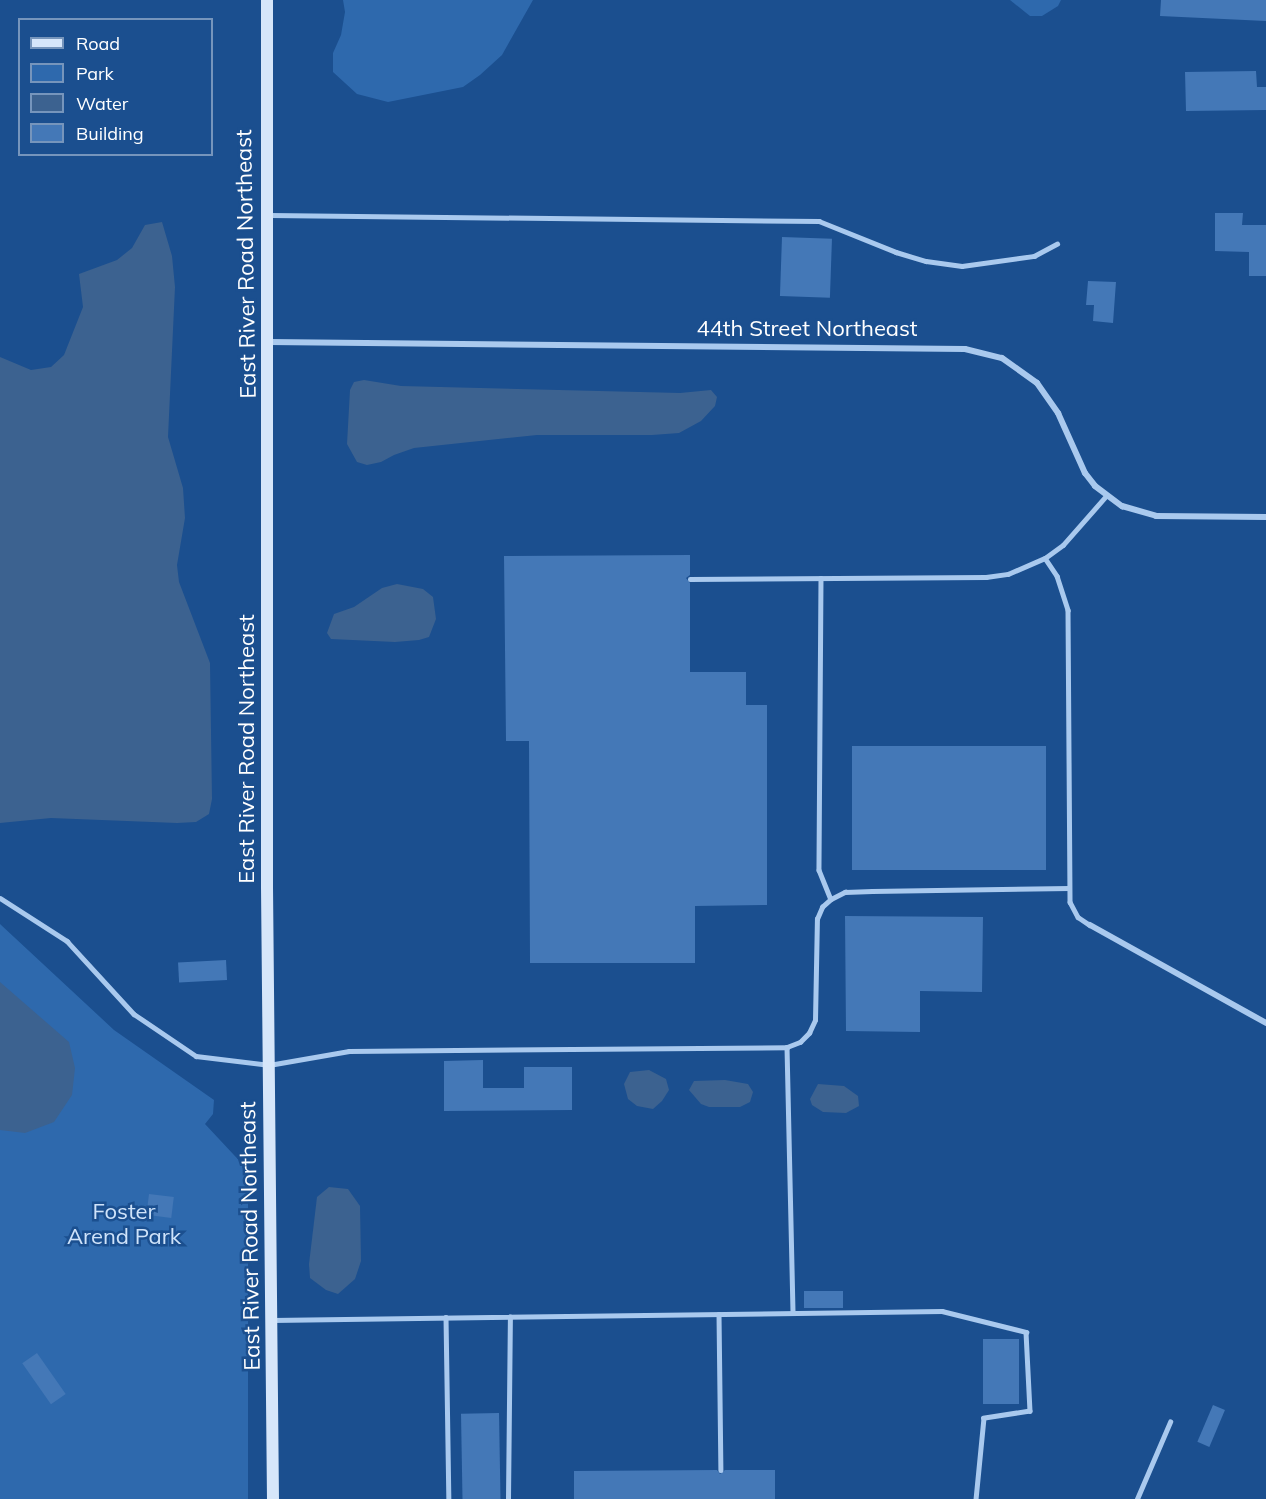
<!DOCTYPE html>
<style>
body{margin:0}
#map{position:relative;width:1266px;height:1499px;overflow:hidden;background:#1b4f8f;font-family:Mulish,sans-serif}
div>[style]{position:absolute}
.green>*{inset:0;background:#2e69ad}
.water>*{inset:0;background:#3c6290}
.building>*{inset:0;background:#4478b7;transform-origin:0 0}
.lane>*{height:4.5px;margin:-2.25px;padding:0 2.25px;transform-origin:2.25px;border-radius:2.25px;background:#a9c9ee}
.street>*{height:6px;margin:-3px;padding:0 3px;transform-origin:3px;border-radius:3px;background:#a9c9ee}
.secondary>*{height:12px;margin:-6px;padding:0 6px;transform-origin:6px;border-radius:6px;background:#d6e6fa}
span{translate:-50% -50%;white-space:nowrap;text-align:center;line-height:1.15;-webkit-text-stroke:5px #1b4f8f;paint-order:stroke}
.street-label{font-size:22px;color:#fff}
.park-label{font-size:22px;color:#cfe3fa}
.legend{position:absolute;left:18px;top:18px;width:195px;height:138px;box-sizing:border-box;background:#1b4f8f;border:2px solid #7695bc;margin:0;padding:8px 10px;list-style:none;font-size:18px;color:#fff}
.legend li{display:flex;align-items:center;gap:12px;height:30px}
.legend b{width:30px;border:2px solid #7695bc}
</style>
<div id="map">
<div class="green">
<i style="clip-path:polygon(343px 0,533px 0,502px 55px,480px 75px,463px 87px,388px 102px,357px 94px,333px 72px,333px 53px,341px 35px,345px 12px)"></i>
<i style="clip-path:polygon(1010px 0,1061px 0,1058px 6px,1042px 16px,1030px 16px)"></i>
<i style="clip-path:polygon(0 924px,114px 1030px,214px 1100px,213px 1114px,205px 1124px,248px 1170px,248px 1499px,0 1499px)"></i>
</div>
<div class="water">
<i style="clip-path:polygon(162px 222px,172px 256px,175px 287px,168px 437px,183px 488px,185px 518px,177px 565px,179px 582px,210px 663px,212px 799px,209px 814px,196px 822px,177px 823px,51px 818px,0 823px,0 357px,31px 370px,51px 367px,64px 355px,83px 307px,79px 274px,117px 260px,132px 248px,145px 225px)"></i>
<i style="clip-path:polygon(364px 380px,401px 386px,680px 393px,711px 390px,717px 397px,715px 406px,701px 421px,679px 433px,652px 435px,537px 435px,414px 448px,394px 455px,381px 462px,367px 465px,357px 462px,347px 444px,350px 390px,354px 382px)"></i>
<i style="clip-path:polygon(397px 584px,423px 589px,433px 597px,436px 619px,429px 637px,419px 640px,395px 642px,331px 639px,327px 633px,334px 614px,354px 607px,382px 588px)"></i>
<i style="clip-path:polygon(0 982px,69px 1042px,75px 1068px,72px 1095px,54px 1122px,25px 1133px,0 1130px)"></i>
<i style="clip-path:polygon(649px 1070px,666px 1079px,669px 1090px,662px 1101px,653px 1109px,637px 1106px,628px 1099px,624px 1084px,630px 1072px)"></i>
<i style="clip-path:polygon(725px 1080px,748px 1084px,753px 1092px,750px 1102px,740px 1107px,709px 1107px,701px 1104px,689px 1090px,694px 1081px)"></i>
<i style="clip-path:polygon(818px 1084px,844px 1086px,858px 1096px,859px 1106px,846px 1113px,823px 1112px,812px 1105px,810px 1099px)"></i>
<i style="clip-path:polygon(329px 1187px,348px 1189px,360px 1206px,361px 1261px,355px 1279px,338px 1294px,326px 1290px,310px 1278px,309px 1264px,317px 1197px)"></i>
</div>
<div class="building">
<i style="clip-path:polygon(1161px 0,1266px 0,1266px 21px,1160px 16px)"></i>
<i style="clip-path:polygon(1256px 71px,1257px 87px,1266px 87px,1266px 110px,1186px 111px,1185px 72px)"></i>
<i style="clip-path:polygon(1215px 213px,1243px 213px,1242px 225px,1266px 225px,1266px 276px,1249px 276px,1249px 252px,1215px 251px)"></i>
<i style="left:782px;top:237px;width:50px;height:59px;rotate:2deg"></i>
<i style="clip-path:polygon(1088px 281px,1116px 282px,1113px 323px,1093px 321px,1094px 305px,1086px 305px)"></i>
<i style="clip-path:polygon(690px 555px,690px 575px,686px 578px,690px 583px,690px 672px,746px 672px,746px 705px,767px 705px,767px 905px,695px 906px,695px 963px,530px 963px,529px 741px,506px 741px,504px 556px)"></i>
<i style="left:852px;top:746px;width:194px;height:124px"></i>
<i style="clip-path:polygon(845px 916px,983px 917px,982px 992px,920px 991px,920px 1032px,846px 1031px)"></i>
<i style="left:226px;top:960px;width:20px;height:48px;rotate:87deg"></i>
<i style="clip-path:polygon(483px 1060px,483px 1088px,524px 1088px,524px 1067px,572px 1067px,572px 1110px,444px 1111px,444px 1061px)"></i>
<i style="left:149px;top:1194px;width:25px;height:21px;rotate:7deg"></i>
<i style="left:804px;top:1291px;width:39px;height:17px"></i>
<i style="left:983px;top:1339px;width:36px;height:65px"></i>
<i style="left:37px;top:1353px;width:50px;height:18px;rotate:55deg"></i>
<i style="left:1213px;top:1405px;width:13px;height:40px;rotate:23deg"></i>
<i style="left:499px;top:1413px;width:86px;height:38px;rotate:89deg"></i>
<i style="clip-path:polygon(717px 1470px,720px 1474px,725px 1470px,775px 1470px,775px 1499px,574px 1499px,574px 1471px)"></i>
</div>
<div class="lane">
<i style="left:270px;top:215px;width:549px;rotate:0.63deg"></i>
<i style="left:819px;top:221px;width:83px;rotate:21.9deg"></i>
<i style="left:896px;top:252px;width:31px;rotate:17deg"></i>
<i style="left:926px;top:261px;width:36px;rotate:8deg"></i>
<i style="left:962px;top:266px;width:73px;rotate:-7.9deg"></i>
<i style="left:1034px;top:256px;width:26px;rotate:-28deg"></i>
<i style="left:1045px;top:558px;width:22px;rotate:56deg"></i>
<i style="left:1057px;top:576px;width:36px;rotate:72deg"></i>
<i style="left:1068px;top:610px;width:292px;rotate:89.6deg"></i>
<i style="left:1070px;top:902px;width:17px;rotate:62deg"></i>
<i style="left:1078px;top:917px;width:14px;rotate:34deg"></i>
<i style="left:821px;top:578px;width:292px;rotate:90.4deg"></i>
<i style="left:819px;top:870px;width:31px;rotate:68deg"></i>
<i style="left:690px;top:579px;width:296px;rotate:-0.4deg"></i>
<i style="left:986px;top:577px;width:22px;rotate:-8deg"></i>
<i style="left:1008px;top:574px;width:40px;rotate:-23.4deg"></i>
<i style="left:1045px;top:558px;width:22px;rotate:-36deg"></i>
<i style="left:1063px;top:545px;width:65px;rotate:-48.7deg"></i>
<i style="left:0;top:898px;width:80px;rotate:32.7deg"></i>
<i style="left:67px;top:941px;width:99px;rotate:47.5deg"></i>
<i style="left:134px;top:1014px;width:75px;rotate:34.1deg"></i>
<i style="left:196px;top:1056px;width:74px;rotate:7deg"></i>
<i style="left:269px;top:1065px;width:81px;rotate:-9.9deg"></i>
<i style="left:349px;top:1051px;width:438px;rotate:-0.5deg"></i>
<i style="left:787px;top:1047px;width:14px;rotate:-21deg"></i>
<i style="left:800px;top:1042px;width:13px;rotate:-45deg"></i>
<i style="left:809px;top:1033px;width:14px;rotate:-65deg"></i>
<i style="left:815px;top:1020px;width:101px;rotate:-88.9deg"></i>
<i style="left:817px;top:919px;width:13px;rotate:-67deg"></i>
<i style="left:822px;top:907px;width:12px;rotate:-42deg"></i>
<i style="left:831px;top:899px;width:16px;rotate:-27deg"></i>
<i style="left:845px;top:892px;width:27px;rotate:-2deg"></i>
<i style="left:872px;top:891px;width:197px;rotate:-0.9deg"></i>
<i style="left:787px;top:1047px;width:266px;rotate:88.7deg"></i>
<i style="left:719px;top:1314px;width:156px;rotate:89.3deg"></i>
<i style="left:446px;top:1317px;width:182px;rotate:89.1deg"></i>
<i style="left:272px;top:1320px;width:670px;rotate:-0.77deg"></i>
<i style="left:942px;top:1311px;width:87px;rotate:14deg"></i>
<i style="left:1026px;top:1332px;width:79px;rotate:87.1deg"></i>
<i style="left:1030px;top:1411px;width:47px;rotate:171.3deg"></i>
<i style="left:984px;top:1418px;width:81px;rotate:95.6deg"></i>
<i style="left:508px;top:1499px;width:182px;rotate:-89.4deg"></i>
<i style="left:1137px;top:1499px;width:84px;rotate:-66.8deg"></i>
</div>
<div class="street">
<i style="left:269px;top:342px;width:696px;rotate:0.58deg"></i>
<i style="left:965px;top:349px;width:38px;rotate:14deg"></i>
<i style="left:1002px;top:358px;width:43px;rotate:35.5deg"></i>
<i style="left:1037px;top:383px;width:37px;rotate:55deg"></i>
<i style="left:1058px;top:413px;width:66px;rotate:65.8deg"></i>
<i style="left:1085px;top:473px;width:16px;rotate:52deg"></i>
<i style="left:1095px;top:486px;width:34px;rotate:37deg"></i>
<i style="left:1122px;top:506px;width:35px;rotate:16deg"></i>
<i style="left:1156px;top:516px;width:110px;rotate:0.5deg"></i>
<i style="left:1090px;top:925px;width:201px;rotate:29.1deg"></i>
</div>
<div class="secondary">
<i style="left:267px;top:0;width:887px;rotate:90deg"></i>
<i style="left:267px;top:887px;width:612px;rotate:89.44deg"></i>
</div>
<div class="street-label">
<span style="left:246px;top:264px;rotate:-91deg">East River Road Northeast</span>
<span style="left:807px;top:329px">44th Street Northeast</span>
<span style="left:247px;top:749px;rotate:-90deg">East River Road Northeast</span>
<span style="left:250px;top:1236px;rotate:-91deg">East River Road Northeast</span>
</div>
<div class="park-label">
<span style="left:124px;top:1224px">Foster<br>Arend Park</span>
</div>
<ul class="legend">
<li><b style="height:8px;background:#d6e6fa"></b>Road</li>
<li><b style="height:16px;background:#2e69ad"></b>Park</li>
<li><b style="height:16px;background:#3c6290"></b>Water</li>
<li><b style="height:16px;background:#4478b7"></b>Building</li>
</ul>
</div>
